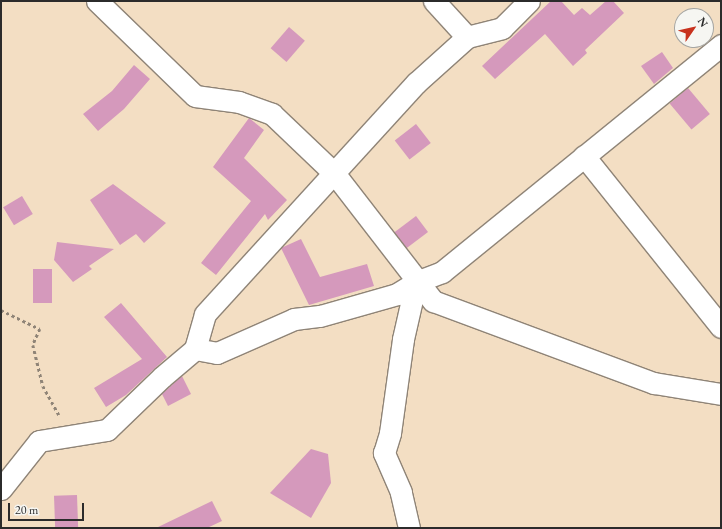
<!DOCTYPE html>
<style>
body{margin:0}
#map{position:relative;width:722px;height:529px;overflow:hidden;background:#f3dec3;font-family:"EB Garamond",serif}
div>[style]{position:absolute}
.building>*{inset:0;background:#d599bc;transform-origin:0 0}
.path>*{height:2.5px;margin-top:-1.25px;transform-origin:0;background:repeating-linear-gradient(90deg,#8f8477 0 3px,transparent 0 6px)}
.roads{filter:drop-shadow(1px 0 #8f8477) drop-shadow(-1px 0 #8f8477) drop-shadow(0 1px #8f8477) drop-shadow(0 -1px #8f8477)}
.minor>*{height:21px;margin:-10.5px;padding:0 10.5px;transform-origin:10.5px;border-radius:10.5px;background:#fff}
span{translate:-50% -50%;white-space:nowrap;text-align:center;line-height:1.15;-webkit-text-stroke:3px #f6f6f2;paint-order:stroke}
.frame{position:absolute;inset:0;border:2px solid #2b2b2b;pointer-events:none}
.north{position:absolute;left:674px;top:8px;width:40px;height:40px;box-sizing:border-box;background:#f6f6f2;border:1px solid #a5a5a2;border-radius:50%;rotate:56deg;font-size:11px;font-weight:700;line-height:16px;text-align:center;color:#2b2b2b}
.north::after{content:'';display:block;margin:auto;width:14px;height:18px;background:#c8321e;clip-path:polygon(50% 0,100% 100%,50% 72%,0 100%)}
.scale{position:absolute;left:8px;top:503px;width:76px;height:18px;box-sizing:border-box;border:2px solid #2b2b2b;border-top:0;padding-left:5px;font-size:12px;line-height:14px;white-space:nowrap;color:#2b2b2b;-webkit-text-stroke:3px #f6f6f2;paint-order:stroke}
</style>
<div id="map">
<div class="building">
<i style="clip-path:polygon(551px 1px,561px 1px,574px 15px,582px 8px,590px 15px,606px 1px,613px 1px,624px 13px,585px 50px,587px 53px,573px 66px,545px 34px,495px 79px,482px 66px)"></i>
<i style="left:289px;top:27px;width:21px;height:28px;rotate:41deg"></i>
<i style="clip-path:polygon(662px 52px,673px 68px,654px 84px,641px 66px)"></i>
<i style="clip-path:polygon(134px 65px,150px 79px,124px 109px,98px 131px,83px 114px,112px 91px)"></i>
<i style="left:688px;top:88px;width:34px;height:24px;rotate:50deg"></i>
<i style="clip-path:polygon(249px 118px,264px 130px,244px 158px,287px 200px,268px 220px,265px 214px,216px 275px,201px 263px,251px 201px,213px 167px)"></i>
<i style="left:416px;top:124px;width:24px;height:27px;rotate:52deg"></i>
<i style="clip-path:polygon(113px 184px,166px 223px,144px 243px,136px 234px,120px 245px,90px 200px)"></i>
<i style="left:22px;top:196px;width:21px;height:22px;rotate:59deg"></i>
<i style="left:416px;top:216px;width:20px;height:27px;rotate:53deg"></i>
<i style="clip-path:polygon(301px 239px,320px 277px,367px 264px,374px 286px,309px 305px,281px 248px)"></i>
<i style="clip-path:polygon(57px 242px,114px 249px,89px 266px,92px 269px,73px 282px,54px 260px)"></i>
<i style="left:33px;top:269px;width:19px;height:34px"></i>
<i style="clip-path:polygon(121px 303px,167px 357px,126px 395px,106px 407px,94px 388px,142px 359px,104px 317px)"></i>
<i style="clip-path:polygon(182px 376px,191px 394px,168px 406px,162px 394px)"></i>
<i style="clip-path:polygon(311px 449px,328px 454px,331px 483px,311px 518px,270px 493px)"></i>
<i style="left:77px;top:495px;width:32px;height:23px;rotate:88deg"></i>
<i style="clip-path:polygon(212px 501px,222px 521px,207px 528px,156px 528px)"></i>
</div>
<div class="path">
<i style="left:1px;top:310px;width:43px;rotate:26deg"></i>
<i style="left:40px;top:329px;width:17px;rotate:114deg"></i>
<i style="left:33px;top:345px;width:42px;rotate:76.3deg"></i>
<i style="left:43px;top:386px;width:33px;rotate:61deg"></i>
</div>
<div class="roads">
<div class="minor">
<i style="left:97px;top:1px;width:136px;rotate:44.1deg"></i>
<i style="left:195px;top:96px;width:44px;rotate:7.8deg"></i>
<i style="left:239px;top:102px;width:35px;rotate:20deg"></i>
<i style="left:272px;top:114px;width:86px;rotate:43.6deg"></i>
<i style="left:334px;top:173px;width:162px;rotate:52.3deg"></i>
<i style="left:433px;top:301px;width:236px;rotate:20.4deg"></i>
<i style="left:654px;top:383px;width:68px;rotate:9.3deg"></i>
<i style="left:434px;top:1px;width:49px;rotate:47.5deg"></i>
<i style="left:584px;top:156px;width:219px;rotate:51.3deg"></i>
<i style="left:195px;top:349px;width:22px;rotate:10deg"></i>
<i style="left:217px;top:353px;width:84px;rotate:-23.8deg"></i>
<i style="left:294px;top:319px;width:26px;rotate:-7deg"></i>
<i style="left:320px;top:316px;width:80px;rotate:-15.9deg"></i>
<i style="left:397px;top:294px;width:22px;rotate:-32deg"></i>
<i style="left:416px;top:282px;width:28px;rotate:-21deg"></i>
<i style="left:442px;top:272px;width:360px;rotate:-39.1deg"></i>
<i style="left:1px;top:489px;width:61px;rotate:-51.6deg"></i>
<i style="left:39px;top:441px;width:69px;rotate:-9.2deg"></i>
<i style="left:107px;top:430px;width:76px;rotate:-43.9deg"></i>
<i style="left:162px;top:377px;width:43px;rotate:-40.3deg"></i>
<i style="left:195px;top:349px;width:36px;rotate:-74deg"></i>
<i style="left:205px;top:314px;width:313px;rotate:-47.6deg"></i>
<i style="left:416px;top:83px;width:69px;rotate:-42deg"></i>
<i style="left:467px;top:37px;width:36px;rotate:-14deg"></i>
<i style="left:502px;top:28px;width:38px;rotate:-45deg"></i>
<i style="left:409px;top:528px;width:37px;rotate:-103deg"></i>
<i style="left:401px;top:492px;width:43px;rotate:-113.6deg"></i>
<i style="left:384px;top:453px;width:21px;rotate:-73deg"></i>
<i style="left:390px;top:433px;width:95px;rotate:-82.1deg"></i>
<i style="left:403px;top:339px;width:58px;rotate:-77.2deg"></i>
</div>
</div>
<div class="frame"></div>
<div class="north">N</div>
<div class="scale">20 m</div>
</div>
